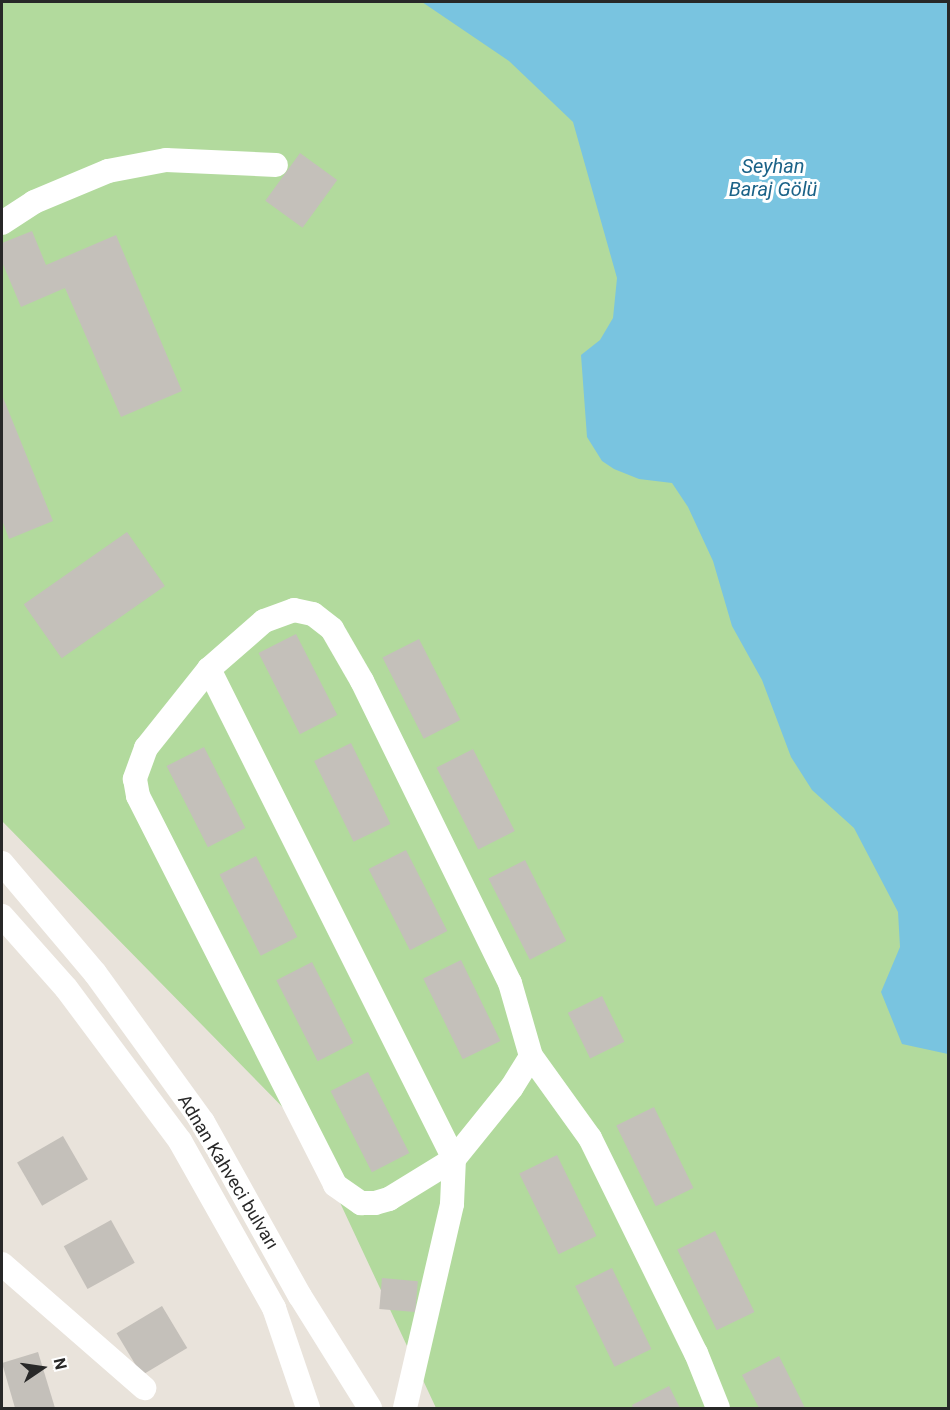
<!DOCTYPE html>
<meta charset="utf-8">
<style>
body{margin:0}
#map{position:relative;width:950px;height:1410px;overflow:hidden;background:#e9e3db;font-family:Roboto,sans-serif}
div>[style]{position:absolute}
.green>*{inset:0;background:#b2da9d}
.water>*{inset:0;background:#79c4e0}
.building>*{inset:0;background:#c4c0ba;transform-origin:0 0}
.minor>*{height:24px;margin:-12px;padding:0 12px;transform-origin:12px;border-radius:12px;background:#fff}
span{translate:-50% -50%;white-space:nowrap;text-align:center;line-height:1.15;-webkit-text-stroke:6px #fff;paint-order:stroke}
.street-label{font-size:18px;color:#282828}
.water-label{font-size:20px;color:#1c6388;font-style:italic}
.frame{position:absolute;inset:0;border:3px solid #282828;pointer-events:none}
.north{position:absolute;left:12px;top:1338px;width:60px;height:60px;-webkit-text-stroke:4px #fff;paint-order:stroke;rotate:77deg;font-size:16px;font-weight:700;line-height:24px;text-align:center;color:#282828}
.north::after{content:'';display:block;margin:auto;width:21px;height:27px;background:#282828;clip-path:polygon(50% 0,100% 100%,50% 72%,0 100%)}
</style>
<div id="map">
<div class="green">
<i style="clip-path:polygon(2px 2px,948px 2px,948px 1408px,436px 1408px,307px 1132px,2px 821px)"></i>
</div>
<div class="water">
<i style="clip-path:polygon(422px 2px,948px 2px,948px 1054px,902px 1044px,881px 992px,900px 947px,898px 912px,854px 828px,812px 790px,791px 757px,762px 680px,732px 626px,713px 561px,688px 507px,672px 483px,639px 479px,614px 469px,602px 461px,587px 437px,581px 355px,600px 340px,613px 318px,617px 278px,573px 122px,509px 61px)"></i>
</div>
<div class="building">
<i style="left:300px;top:153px;width:46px;height:59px;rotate:36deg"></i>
<i style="clip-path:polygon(32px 231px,46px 265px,116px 235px,182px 391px,121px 417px,65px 288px,21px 307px,2px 262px,2px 243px)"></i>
<i style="clip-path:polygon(2px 395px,53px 521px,9px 539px,2px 520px)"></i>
<i style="left:127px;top:532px;width:66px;height:126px;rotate:55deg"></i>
<i style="left:296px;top:634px;width:91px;height:42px;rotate:63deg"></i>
<i style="left:419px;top:639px;width:91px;height:41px;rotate:63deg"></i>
<i style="left:351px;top:743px;width:90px;height:41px;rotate:64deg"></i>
<i style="left:204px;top:747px;width:91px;height:42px;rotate:63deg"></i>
<i style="left:473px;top:749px;width:92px;height:41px;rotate:63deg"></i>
<i style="left:406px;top:850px;width:91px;height:42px;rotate:63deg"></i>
<i style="left:256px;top:856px;width:91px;height:41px;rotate:63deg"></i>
<i style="left:525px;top:860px;width:91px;height:41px;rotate:63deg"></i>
<i style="left:461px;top:960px;width:90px;height:42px;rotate:64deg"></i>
<i style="left:312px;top:962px;width:91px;height:40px;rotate:63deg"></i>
<i style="left:602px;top:996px;width:51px;height:38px;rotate:64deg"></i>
<i style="left:368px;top:1072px;width:91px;height:42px;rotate:63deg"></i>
<i style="left:654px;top:1107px;width:90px;height:42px;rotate:64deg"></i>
<i style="left:63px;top:1136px;width:50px;height:53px;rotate:60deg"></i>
<i style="left:557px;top:1155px;width:90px;height:42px;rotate:64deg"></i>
<i style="left:111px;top:1220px;width:49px;height:54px;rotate:61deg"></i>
<i style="left:715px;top:1231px;width:90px;height:42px;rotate:64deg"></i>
<i style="left:612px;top:1268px;width:90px;height:41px;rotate:64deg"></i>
<i style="left:382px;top:1278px;width:36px;height:31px;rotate:5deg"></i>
<i style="left:162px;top:1306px;width:49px;height:53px;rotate:59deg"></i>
<i style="clip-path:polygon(38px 1352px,55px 1408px,15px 1408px,2px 1363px)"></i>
<i style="clip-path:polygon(779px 1356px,805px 1408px,759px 1408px,742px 1375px)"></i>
<i style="clip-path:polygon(669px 1386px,680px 1408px,633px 1408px,632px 1405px)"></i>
</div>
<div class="minor">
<i style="left:2px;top:223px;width:38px;rotate:-33deg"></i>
<i style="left:34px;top:202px;width:80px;rotate:-22.7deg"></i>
<i style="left:108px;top:171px;width:59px;rotate:-10.7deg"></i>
<i style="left:166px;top:160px;width:110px;rotate:2.6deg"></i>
<i style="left:209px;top:669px;width:73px;rotate:-41.1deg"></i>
<i style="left:264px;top:621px;width:32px;rotate:-20deg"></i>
<i style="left:294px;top:610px;width:19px;rotate:12deg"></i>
<i style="left:313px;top:614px;width:24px;rotate:38deg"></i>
<i style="left:332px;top:629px;width:60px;rotate:60deg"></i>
<i style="left:362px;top:681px;width:336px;rotate:63.9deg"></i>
<i style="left:510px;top:983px;width:76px;rotate:74deg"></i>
<i style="left:531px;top:1056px;width:101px;rotate:54.3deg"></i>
<i style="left:590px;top:1138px;width:240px;rotate:63.8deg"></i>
<i style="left:696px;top:1353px;width:59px;rotate:68.2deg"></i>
<i style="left:2px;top:863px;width:144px;rotate:49.8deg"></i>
<i style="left:95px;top:973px;width:184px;rotate:54.1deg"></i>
<i style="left:203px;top:1122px;width:199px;rotate:60.9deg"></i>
<i style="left:300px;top:1296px;width:132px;rotate:58deg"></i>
<i style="left:2px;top:916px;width:96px;rotate:48.4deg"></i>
<i style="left:66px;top:988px;width:191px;rotate:53.3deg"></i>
<i style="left:180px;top:1141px;width:192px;rotate:60.6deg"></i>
<i style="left:274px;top:1308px;width:106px;rotate:71.2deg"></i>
<i style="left:2px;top:1264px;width:189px;rotate:41.1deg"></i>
<i style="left:405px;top:1408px;width:209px;rotate:-77deg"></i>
<i style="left:452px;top:1204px;width:45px;rotate:-87.5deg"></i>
<i style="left:454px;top:1159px;width:548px;rotate:-116.57deg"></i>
<i style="left:209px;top:669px;width:101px;rotate:128.6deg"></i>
<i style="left:146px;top:748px;width:33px;rotate:110deg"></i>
<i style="left:135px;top:779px;width:17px;rotate:80deg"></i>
<i style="left:138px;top:796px;width:436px;rotate:63.1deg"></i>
<i style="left:335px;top:1185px;width:32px;rotate:35deg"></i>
<i style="left:361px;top:1203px;width:14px"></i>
<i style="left:375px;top:1203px;width:15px;rotate:-16deg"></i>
<i style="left:389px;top:1199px;width:76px;rotate:-31.6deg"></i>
<i style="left:454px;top:1159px;width:92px;rotate:-51.1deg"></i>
<i style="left:512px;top:1087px;width:36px;rotate:-58deg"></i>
</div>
<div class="street-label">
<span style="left:228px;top:1172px;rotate:59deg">Adnan Kahveci bulvarı</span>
</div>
<div class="water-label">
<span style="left:773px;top:178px">Seyhan<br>Baraj Gölü</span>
</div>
<div class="frame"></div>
<div class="north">N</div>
</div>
